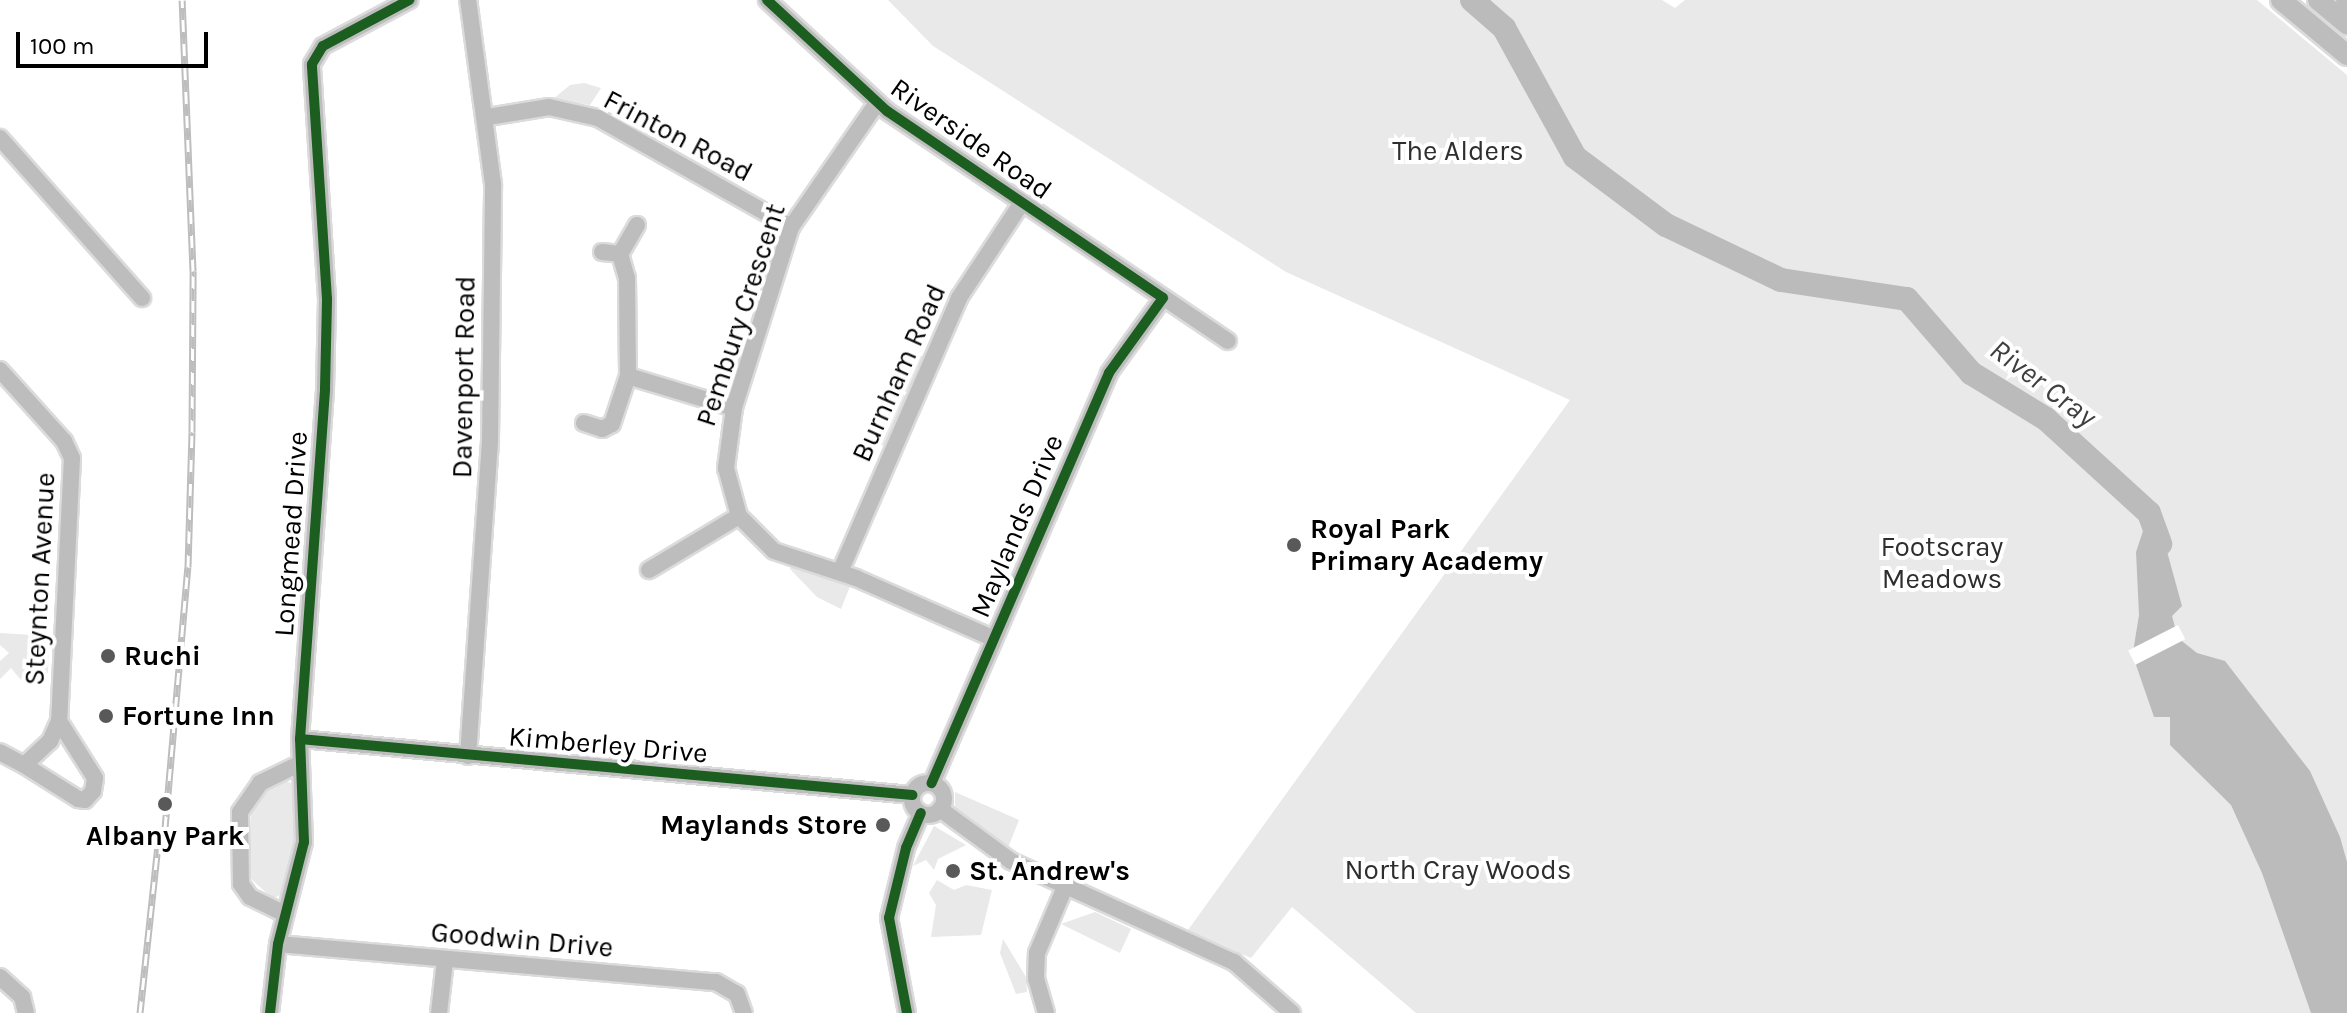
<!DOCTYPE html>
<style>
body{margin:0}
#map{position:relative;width:2347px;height:1013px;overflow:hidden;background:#fff;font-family:Karla,sans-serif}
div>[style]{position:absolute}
.green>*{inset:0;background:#e9e9e9;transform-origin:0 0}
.water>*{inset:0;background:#bbb}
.pier>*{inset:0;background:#fff;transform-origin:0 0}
.river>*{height:24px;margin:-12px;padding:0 12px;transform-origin:12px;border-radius:12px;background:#bbb}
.roads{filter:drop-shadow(2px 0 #dbdbdb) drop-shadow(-2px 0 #dbdbdb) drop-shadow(0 2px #dbdbdb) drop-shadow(0 -2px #dbdbdb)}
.minor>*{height:16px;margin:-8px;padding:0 8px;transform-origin:8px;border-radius:8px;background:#bdbdbd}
.minor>.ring{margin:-8px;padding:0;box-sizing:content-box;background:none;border:16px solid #bdbdbd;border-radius:50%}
.major>*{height:20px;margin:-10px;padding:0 10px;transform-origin:10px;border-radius:10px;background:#bdbdbd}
.rail>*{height:7px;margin-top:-3.5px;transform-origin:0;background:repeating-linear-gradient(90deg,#fff 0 12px,#bdbdbd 0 24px);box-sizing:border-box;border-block:2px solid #bdbdbd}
.cycleway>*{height:10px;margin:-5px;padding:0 5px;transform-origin:5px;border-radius:5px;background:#1b5e20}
.dots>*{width:22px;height:22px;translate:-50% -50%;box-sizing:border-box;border:4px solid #fff;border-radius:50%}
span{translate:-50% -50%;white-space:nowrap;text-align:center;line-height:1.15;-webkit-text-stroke:8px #fff;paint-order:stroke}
.street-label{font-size:28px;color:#000}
.park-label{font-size:28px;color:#2e2e2e}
.poi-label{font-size:28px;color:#000;font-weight:700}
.left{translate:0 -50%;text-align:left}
.right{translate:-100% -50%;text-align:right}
.water-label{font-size:30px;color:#3f3f3f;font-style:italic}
.scale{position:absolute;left:16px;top:32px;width:192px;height:36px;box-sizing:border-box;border:4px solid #000;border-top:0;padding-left:10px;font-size:24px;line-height:28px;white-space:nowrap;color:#000;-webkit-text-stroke:6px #fff;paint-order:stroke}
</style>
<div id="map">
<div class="green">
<i style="clip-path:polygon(888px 0,1662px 0,1675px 8px,1685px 0,2257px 0,2347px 75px,2347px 1013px,1416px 1013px,1292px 907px,1251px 958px,1188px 930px,1570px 400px,1286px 272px,933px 46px)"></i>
<i style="clip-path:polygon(584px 83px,601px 88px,590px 105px,553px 99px,570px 85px)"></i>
<i style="left:915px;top:353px;width:12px;height:39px;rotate:24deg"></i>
<i style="left:898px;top:392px;width:12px;height:55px;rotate:24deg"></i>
<i style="clip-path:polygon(792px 565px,851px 584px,841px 609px,817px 597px,790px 569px)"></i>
<i style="clip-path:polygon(0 633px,49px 636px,48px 673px,26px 671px,21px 680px,11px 668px,0 679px,0 661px,9px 653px,0 645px)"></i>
<i style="clip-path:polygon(285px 780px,293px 784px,294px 846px,283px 893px,273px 899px,249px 877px,251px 812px,260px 796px)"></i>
<i style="clip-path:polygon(955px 792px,1019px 820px,1008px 848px,955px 810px)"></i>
<i style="clip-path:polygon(934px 826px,966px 845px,938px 859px,934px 870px,926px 860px,913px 866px)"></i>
<i style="clip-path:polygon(937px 880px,954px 890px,966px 885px,992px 890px,981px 935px,931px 937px,936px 905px,929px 893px)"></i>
<i style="clip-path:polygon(1095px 912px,1131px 929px,1120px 953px,1061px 924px)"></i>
<i style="clip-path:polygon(1003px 939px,1026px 977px,1027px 992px,1016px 994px,1000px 953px)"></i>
</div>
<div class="water">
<i style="clip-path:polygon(2149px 513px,2160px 526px,2182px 606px,2172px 616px,2178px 638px,2197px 653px,2225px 661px,2310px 771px,2340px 837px,2347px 862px,2347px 1013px,2311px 1013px,2262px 873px,2231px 805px,2170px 745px,2170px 717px,2154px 717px,2136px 665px,2140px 659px,2133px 652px,2139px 615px,2136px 552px)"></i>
</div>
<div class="pier">
<i style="left:2178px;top:625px;width:16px;height:56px;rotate:63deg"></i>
</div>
<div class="river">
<i style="left:1472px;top:0;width:43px;rotate:41.2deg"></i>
<i style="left:1504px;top:28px;width:147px;rotate:61.2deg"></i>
<i style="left:1575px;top:157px;width:114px;rotate:36.8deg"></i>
<i style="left:1666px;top:225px;width:127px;rotate:25.6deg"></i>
<i style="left:1781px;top:280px;width:127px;rotate:8.6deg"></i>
<i style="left:1907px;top:299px;width:98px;rotate:49.1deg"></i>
<i style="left:1971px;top:373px;width:88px;rotate:31.5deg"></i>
<i style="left:2046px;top:419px;width:139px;rotate:42.4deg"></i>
<i style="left:2149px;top:513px;width:33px;rotate:70deg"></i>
</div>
<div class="roads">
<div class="minor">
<i style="left:767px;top:0;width:163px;rotate:42.8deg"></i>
<i style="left:887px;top:111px;width:411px;rotate:34deg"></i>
<i style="left:2344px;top:0;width:4px;rotate:45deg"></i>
<i style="left:877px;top:103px;width:151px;rotate:124.7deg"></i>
<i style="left:791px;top:227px;width:190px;rotate:107.5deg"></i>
<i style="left:734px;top:408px;width:61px;rotate:97.6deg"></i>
<i style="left:726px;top:468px;width:50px;rotate:74.8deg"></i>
<i style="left:739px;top:516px;width:49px;rotate:45deg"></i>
<i style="left:774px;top:551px;width:86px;rotate:18.2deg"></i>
<i style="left:856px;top:578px;width:151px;rotate:23.8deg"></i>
<i style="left:488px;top:117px;width:62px;rotate:-9.3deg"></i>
<i style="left:549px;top:107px;width:50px;rotate:12.7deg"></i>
<i style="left:598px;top:118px;width:222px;rotate:29.5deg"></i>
<i style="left:0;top:138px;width:214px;rotate:48.4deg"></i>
<i style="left:637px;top:225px;width:34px;rotate:120deg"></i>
<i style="left:620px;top:254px;width:25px;rotate:74deg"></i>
<i style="left:627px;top:278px;width:98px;rotate:89.4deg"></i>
<i style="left:628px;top:376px;width:111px;rotate:16.8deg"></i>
<i style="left:602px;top:252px;width:18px;rotate:6deg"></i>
<i style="left:0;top:370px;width:96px;rotate:48deg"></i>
<i style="left:64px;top:441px;width:19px;rotate:65deg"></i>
<i style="left:72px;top:458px;width:263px;rotate:92.8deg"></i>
<i style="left:59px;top:721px;width:22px;rotate:114deg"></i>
<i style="left:50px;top:741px;width:35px;rotate:137deg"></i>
<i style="left:24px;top:765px;width:27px;rotate:-152deg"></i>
<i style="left:584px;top:423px;width:19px;rotate:18deg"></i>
<i style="left:602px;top:429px;width:11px;rotate:-27deg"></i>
<i style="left:612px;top:424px;width:51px;rotate:-71.6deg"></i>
<i style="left:649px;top:570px;width:105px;rotate:-31deg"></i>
<i style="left:840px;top:572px;width:299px;rotate:-66.5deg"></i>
<i style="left:959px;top:298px;width:113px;rotate:-56.6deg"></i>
<i style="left:300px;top:739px;width:615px;rotate:5.23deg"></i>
<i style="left:468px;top:756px;width:317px;rotate:-86deg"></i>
<i style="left:490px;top:440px;width:256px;rotate:-89.3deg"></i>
<i style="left:493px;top:184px;width:186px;rotate:-97.7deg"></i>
<i style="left:24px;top:765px;width:64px;rotate:32.2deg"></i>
<i style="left:78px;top:799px;width:7px;rotate:8deg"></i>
<i style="left:85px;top:800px;width:12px;rotate:-48deg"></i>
<i style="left:93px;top:791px;width:13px;rotate:-81deg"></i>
<i style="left:95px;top:778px;width:67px;rotate:-122.3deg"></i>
<i style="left:932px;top:783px;width:447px;rotate:-66.6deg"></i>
<i style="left:1109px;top:373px;width:92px;rotate:-54.2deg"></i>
<i class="ring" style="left:912px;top:783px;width:16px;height:16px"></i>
<i style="left:940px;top:809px;width:88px;rotate:36.2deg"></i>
<i style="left:1011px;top:861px;width:245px;rotate:24.4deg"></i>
<i style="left:1234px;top:962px;width:77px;rotate:41.3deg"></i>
<i style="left:285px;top:914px;width:39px;rotate:-154deg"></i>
<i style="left:250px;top:897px;width:16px;rotate:-125deg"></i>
<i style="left:241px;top:884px;width:72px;rotate:-90.8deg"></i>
<i style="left:240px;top:812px;width:35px;rotate:-55deg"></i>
<i style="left:260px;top:783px;width:43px;rotate:-26deg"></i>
<i style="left:278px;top:944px;width:440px;rotate:5deg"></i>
<i style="left:716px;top:982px;width:24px;rotate:30deg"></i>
<i style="left:737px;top:994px;width:20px;rotate:70deg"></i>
<i style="left:0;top:977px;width:30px;rotate:42deg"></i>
<i style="left:22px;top:997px;width:16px;rotate:76deg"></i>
<i style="left:270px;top:1013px;width:69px;rotate:-83.4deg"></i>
<i style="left:278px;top:944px;width:105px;rotate:-75.7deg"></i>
<i style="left:304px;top:842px;width:103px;rotate:-92.2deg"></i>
<i style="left:300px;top:739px;width:351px;rotate:-85.9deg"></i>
<i style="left:325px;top:389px;width:90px;rotate:-88.7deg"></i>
<i style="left:327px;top:299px;width:235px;rotate:-93.7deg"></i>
<i style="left:312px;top:64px;width:21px;rotate:-59deg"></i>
<i style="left:323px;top:46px;width:98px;rotate:-28.1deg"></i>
<i style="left:439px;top:1013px;width:53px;rotate:-83.5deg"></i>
<i style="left:907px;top:1013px;width:97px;rotate:-100.7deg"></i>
<i style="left:889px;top:918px;width:72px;rotate:-76.3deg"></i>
<i style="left:906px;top:848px;width:38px;rotate:-67deg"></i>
<i style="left:1046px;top:1013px;width:35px;rotate:-106deg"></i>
<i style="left:1036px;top:979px;width:26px;rotate:-88deg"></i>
<i style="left:1037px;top:953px;width:72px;rotate:-67deg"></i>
</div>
<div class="major">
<i style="left:2281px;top:0;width:86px;rotate:39.8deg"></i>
<i style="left:2318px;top:0;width:38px;rotate:40deg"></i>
</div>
</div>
<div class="rail">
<i style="left:165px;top:828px;width:262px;rotate:-85deg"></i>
<i style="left:188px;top:567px;width:135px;rotate:-88.3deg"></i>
<i style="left:192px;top:432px;width:161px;rotate:-89.6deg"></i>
<i style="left:193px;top:271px;width:271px;rotate:-92.3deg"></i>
<i style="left:140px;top:1013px;width:179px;rotate:-83.9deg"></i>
</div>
<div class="cycleway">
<i style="left:767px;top:0;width:163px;rotate:42.8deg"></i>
<i style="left:887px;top:111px;width:333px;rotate:34.1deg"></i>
<i style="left:1163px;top:298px;width:92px;rotate:125.8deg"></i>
<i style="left:1109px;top:373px;width:447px;rotate:113.4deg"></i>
<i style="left:300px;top:739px;width:615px;rotate:5.23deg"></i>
<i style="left:270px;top:1013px;width:69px;rotate:-83.4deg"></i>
<i style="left:278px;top:944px;width:105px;rotate:-75.7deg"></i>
<i style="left:304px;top:842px;width:103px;rotate:-92.2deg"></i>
<i style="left:300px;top:739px;width:351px;rotate:-85.9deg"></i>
<i style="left:325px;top:389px;width:90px;rotate:-88.7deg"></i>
<i style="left:327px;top:299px;width:235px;rotate:-93.7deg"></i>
<i style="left:312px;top:64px;width:21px;rotate:-59deg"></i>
<i style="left:323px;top:46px;width:98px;rotate:-28.1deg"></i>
<i style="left:907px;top:1013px;width:97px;rotate:-100.7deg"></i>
<i style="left:889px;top:918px;width:72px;rotate:-76.3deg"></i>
<i style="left:906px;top:848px;width:38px;rotate:-67deg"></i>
</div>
<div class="dots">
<i style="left:1294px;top:545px;background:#595959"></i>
<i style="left:108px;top:656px;background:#595959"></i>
<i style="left:106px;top:716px;background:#595959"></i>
<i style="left:165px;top:804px;background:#595959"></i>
<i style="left:883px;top:825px;background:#595959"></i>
<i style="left:953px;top:871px;background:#595959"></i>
</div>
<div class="street-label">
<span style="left:678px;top:136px;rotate:28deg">Frinton Road</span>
<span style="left:971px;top:139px;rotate:35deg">Riverside Road</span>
<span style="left:741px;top:315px;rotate:-72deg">Pembury Crescent</span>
<span style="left:899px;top:373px;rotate:-66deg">Burnham Road</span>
<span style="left:464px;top:377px;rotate:-89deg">Davenport Road</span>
<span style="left:1017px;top:526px;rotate:-67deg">Maylands Drive</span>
<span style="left:291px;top:534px;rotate:-86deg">Longmead Drive</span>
<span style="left:40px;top:579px;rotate:-87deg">Steynton Avenue</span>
<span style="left:608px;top:745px;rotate:5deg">Kimberley Drive</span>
<span style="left:522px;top:940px;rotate:5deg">Goodwin Drive</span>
</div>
<div class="park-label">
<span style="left:1458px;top:151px">The Alders</span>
<span style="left:1942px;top:563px">Footscray<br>Meadows</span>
<span style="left:1458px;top:870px">North Cray Woods</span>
</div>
<div class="poi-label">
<span class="left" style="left:1310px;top:545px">Royal Park<br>Primary Academy</span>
<span class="left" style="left:124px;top:656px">Ruchi</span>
<span class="left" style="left:122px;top:716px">Fortune Inn</span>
<span class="right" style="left:867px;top:825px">Maylands Store</span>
<span style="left:165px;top:836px">Albany Park</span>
<span class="left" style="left:969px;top:871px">St. Andrew's</span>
</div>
<div class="water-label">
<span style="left:2043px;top:383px;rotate:37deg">River Cray</span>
</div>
<div class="scale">100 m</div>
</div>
